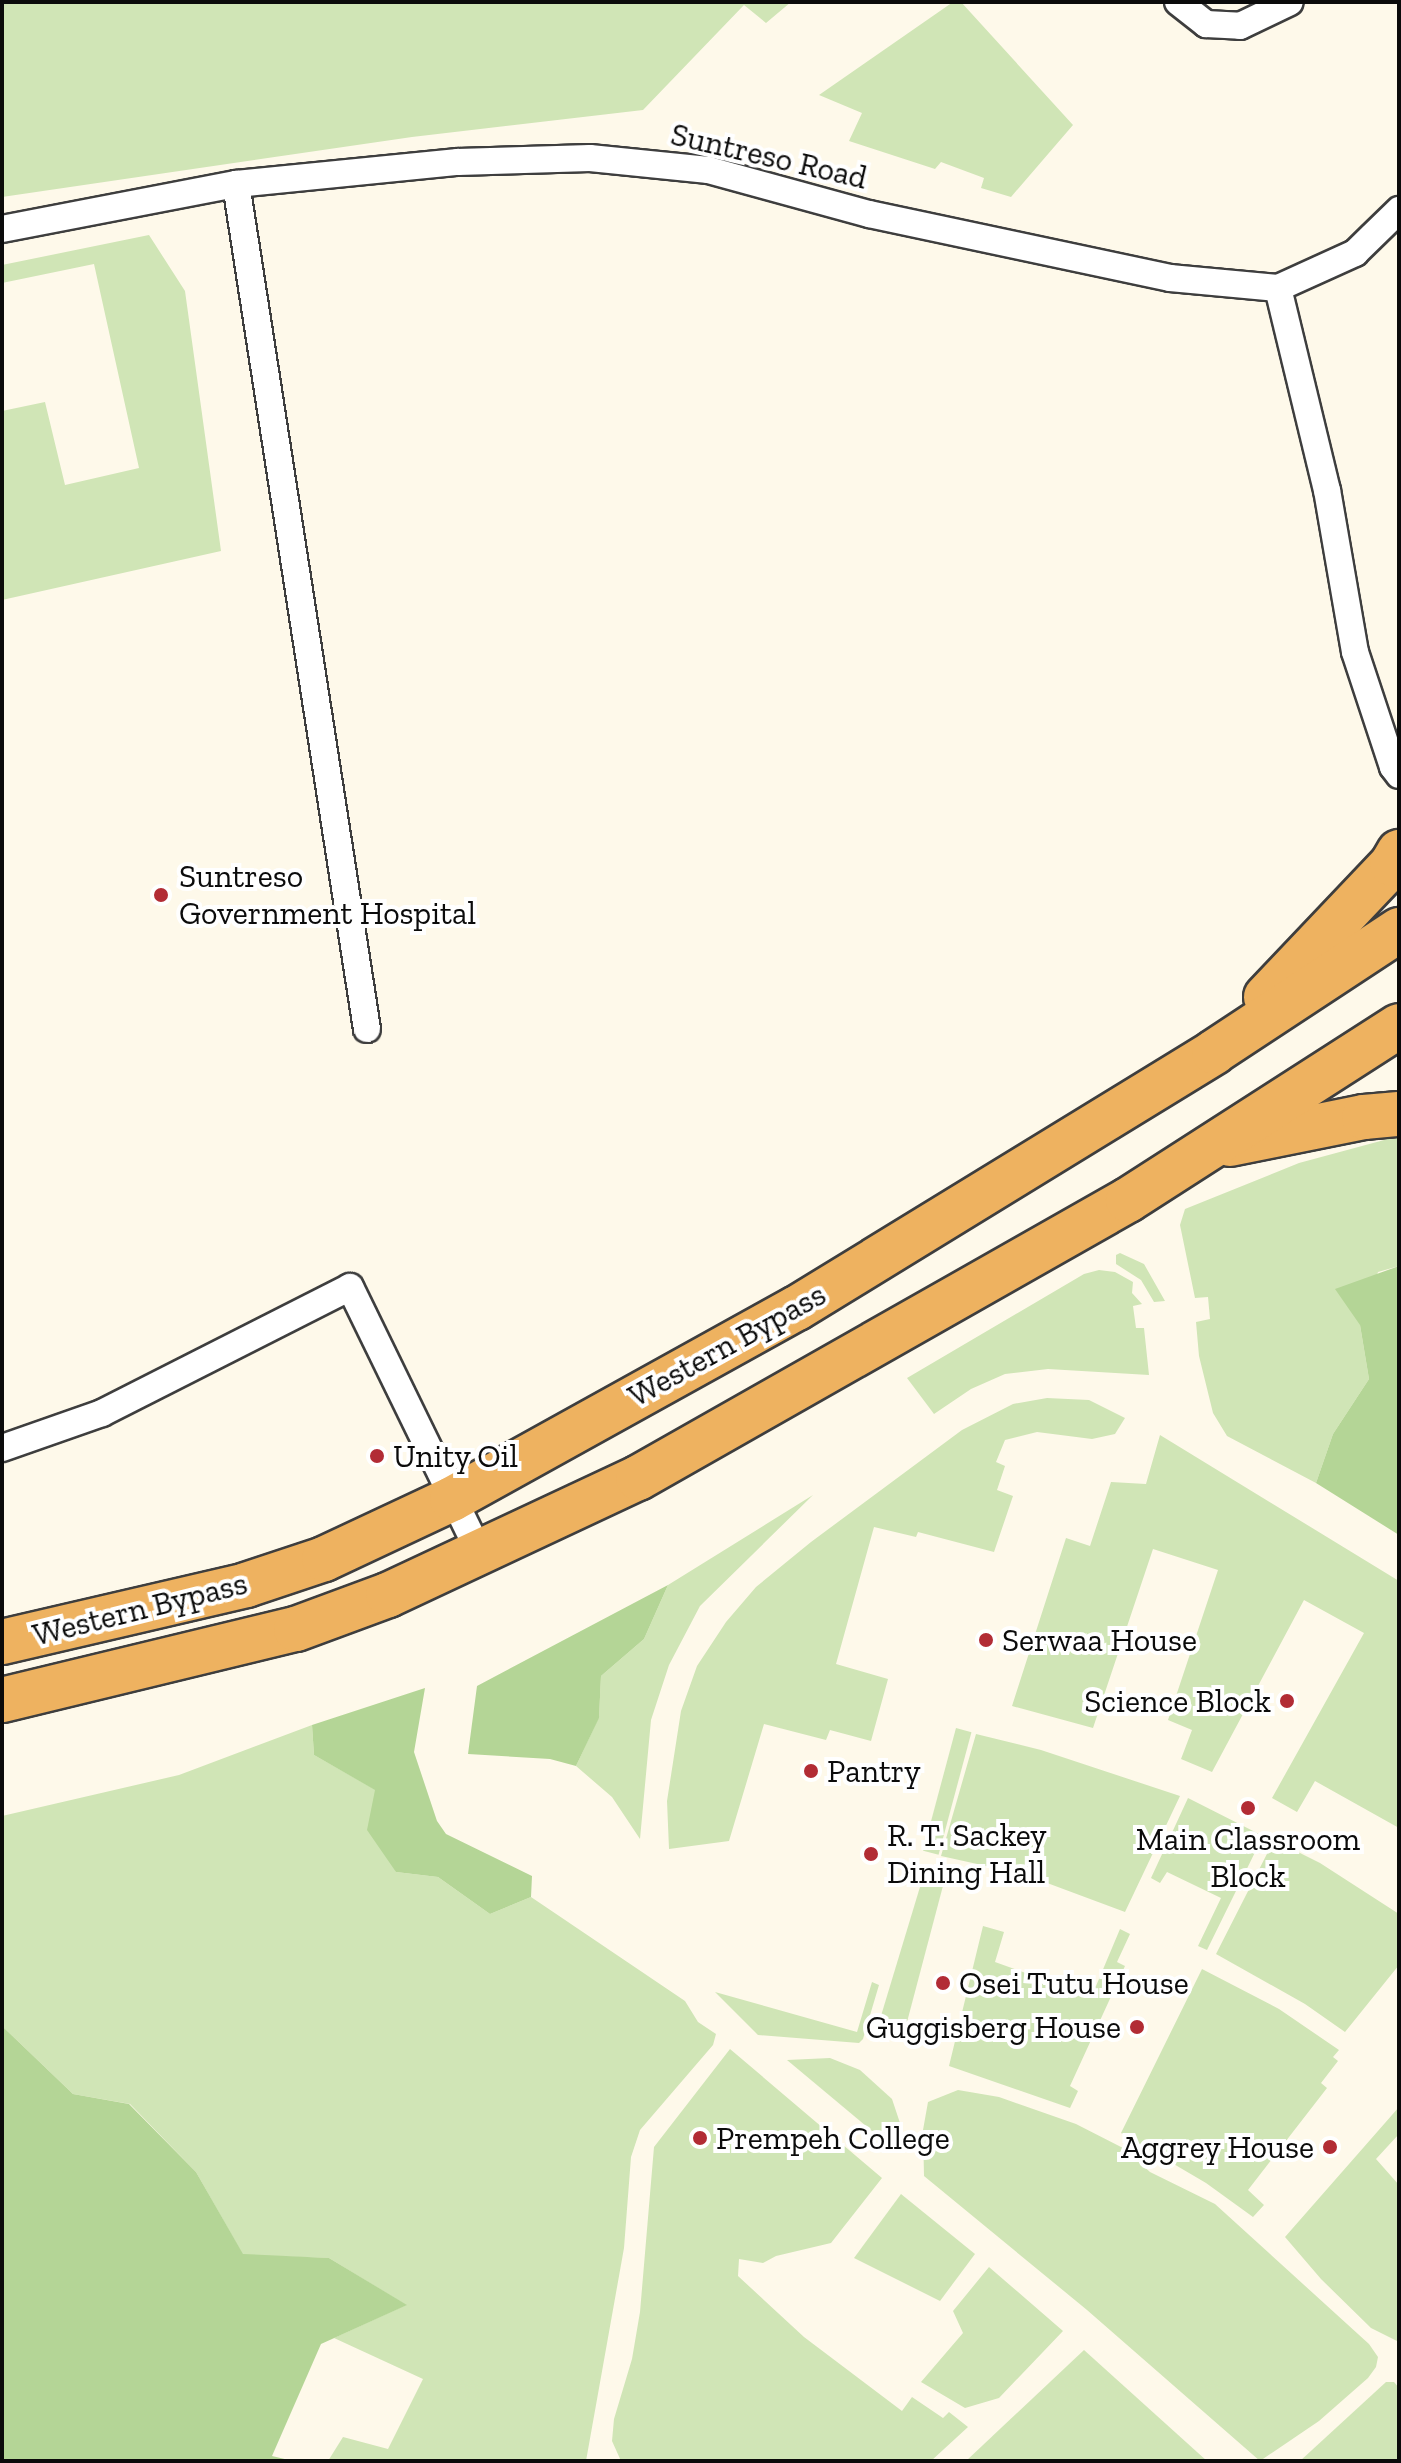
<!DOCTYPE html>
<style>
body{margin:0}
#map{position:relative;width:1401px;height:2463px;overflow:hidden;background:#fef9ea;font-family:"Zilla Slab",serif}
div>[style]{position:absolute}
.green>*{inset:0;background:#d0e5b6;transform-origin:0 0}
.forest>*{inset:0;background:#b4d596}
.roads{filter:drop-shadow(2px 0 #3e3e3e) drop-shadow(-2px 0 #3e3e3e) drop-shadow(0 2px #3e3e3e) drop-shadow(0 -2px #3e3e3e)}
.minor>*{height:26px;margin:-13px;padding:0 13px;transform-origin:13px;border-radius:13px;background:#fff}
.trunk>*{height:44px;margin:-22px;padding:0 22px;transform-origin:22px;border-radius:22px;background:#eeb260}
.dots>*{width:22px;height:22px;translate:-50% -50%;box-sizing:border-box;border:4px solid #fff;border-radius:50%}
span{translate:-50% -50%;white-space:nowrap;text-align:center;line-height:1.15;-webkit-text-stroke:8px #fff;paint-order:stroke}
.street-label{font-size:32px;color:#0b0b0b}
.poi-label{font-size:32px;color:#0b0b0b}
.left{translate:0 -50%;text-align:left}
.right{translate:-100% -50%;text-align:right}
.frame{position:absolute;inset:0;border:4px solid #0b0b0b;pointer-events:none}
</style>
<div id="map">
<div class="green">
<i style="clip-path:polygon(2px 2px,791px 2px,766px 23px,744px 5px,643px 110px,412px 137px,2px 197px)"></i>
<i style="clip-path:polygon(953px 2px,961px 2px,1073px 125px,1011px 197px,981px 188px,984px 178px,941px 162px,935px 169px,849px 141px,862px 113px,819px 95px)"></i>
<i style="clip-path:polygon(149px 235px,185px 291px,221px 551px,2px 600px,2px 411px,45px 402px,65px 485px,139px 468px,94px 264px,2px 283px,2px 265px)"></i>
<i style="clip-path:polygon(1399px 1136px,1399px 1266px,1378px 1272px,1360px 1325px,1369px 1379px,1333px 1434px,1316px 1483px,1227px 1436px,1213px 1413px,1199px 1356px,1196px 1322px,1210px 1319px,1208px 1297px,1195px 1298px,1180px 1225px,1185px 1209px,1299px 1163px)"></i>
<i style="clip-path:polygon(1120px 1253px,1144px 1264px,1165px 1301px,1154px 1302px,1141px 1280px,1116px 1264px,1116px 1255px)"></i>
<i style="clip-path:polygon(1099px 1270px,1115px 1272px,1133px 1282px,1132px 1293px,1142px 1304px,1133px 1306px,1136px 1328px,1144px 1328px,1149px 1375px,1048px 1369px,1005px 1374px,971px 1389px,934px 1414px,907px 1378px,1084px 1274px)"></i>
<i style="clip-path:polygon(1047px 1398px,1089px 1400px,1125px 1418px,1115px 1434px,1092px 1439px,1037px 1432px,1005px 1440px,996px 1462px,1005px 1466px,997px 1490px,1013px 1496px,994px 1552px,918px 1532px,916px 1537px,874px 1527px,836px 1664px,888px 1679px,871px 1741px,830px 1730px,826px 1740px,764px 1724px,729px 1841px,669px 1849px,667px 1801px,681px 1711px,697px 1666px,726px 1622px,756px 1587px,811px 1542px,962px 1430px,1013px 1404px)"></i>
<i style="clip-path:polygon(1160px 1435px,1399px 1581px,1399px 1828px,1315px 1781px,1297px 1812px,1272px 1798px,1364px 1633px,1304px 1600px,1212px 1772px,1181px 1759px,1192px 1730px,1168px 1720px,1218px 1570px,1153px 1549px,1093px 1728px,1012px 1706px,1066px 1538px,1090px 1546px,1111px 1482px,1146px 1484px)"></i>
<i style="clip-path:polygon(813px 1495px,700px 1606px,669px 1665px,651px 1720px,640px 1839px,612px 1797px,576px 1766px,599px 1717px,601px 1676px,644px 1639px,668px 1585px)"></i>
<i style="clip-path:polygon(312px 1725px,314px 1755px,376px 1790px,396px 1872px,438px 1877px,490px 1914px,531px 1897px,685px 2001px,698px 2022px,716px 2034px,713px 2045px,640px 2130px,631px 2157px,624px 2248px,586px 2461px,328px 2461px,343px 2437px,388px 2449px,423px 2379px,334px 2338px,406px 2305px,329px 2258px,243px 2255px,196px 2172px,130px 2104px,73px 2094px,2px 2026px,2px 1816px,179px 1775px)"></i>
<i style="left:956px;top:1728px;width:16px;height:127px;rotate:15deg"></i>
<i style="clip-path:polygon(976px 1734px,1041px 1750px,1180px 1796px,1125px 1912px,1023px 1874px,941px 1856px)"></i>
<i style="clip-path:polygon(1188px 1798px,1263px 1836px,1207px 1950px,1198px 1946px,1221px 1898px,1167px 1872px,1160px 1883px,1151px 1878px)"></i>
<i style="clip-path:polygon(1274px 1840px,1320px 1863px,1399px 1914px,1399px 1965px,1345px 2032px,1305px 2004px,1216px 1954px)"></i>
<i style="clip-path:polygon(923px 1877px,944px 1882px,902px 2041px,882px 2037px,877px 2029px)"></i>
<i style="clip-path:polygon(983px 1926px,1004px 1932px,995px 1962px,1059px 1985px,1065px 1980px,1096px 1986px,1120px 1929px,1130px 1934px,1117px 1962px,1125px 1966px,1070px 2086px,1078px 2091px,1070px 2108px,949px 2066px)"></i>
<i style="clip-path:polygon(1202px 1969px,1279px 2009px,1339px 2050px,1333px 2057px,1338px 2061px,1321px 2083px,1327px 2088px,1248px 2190px,1264px 2205px,1253px 2217px,1206px 2183px,1121px 2133px)"></i>
<i style="clip-path:polygon(872px 1982px,879px 1985px,863px 2039px,859px 2043px,758px 2035px,715px 1992px,857px 2032px)"></i>
<i style="clip-path:polygon(730px 2049px,882px 2178px,831px 2243px,776px 2256px,763px 2263px,739px 2259px,738px 2276px,804px 2337px,902px 2411px,912px 2397px,943px 2418px,949px 2412px,968px 2427px,931px 2461px,621px 2461px,612px 2441px,614px 2419px,632px 2359px,640px 2312px,654px 2147px)"></i>
<i style="clip-path:polygon(830px 2058px,860px 2070px,892px 2099px,900px 2123px,890px 2146px,787px 2060px)"></i>
<i style="clip-path:polygon(958px 2090px,999px 2097px,1076px 2124px,1123px 2148px,1150px 2172px,1215px 2204px,1369px 2344px,1378px 2357px,1376px 2367px,1368px 2378px,1319px 2421px,1260px 2461px,1087px 2310px,924px 2176px,923px 2130px,928px 2102px)"></i>
<i style="clip-path:polygon(1399px 2107px,1399px 2134px,1376px 2159px,1399px 2185px,1399px 2342px,1371px 2328px,1321px 2279px,1285px 2237px)"></i>
<i style="clip-path:polygon(901px 2194px,975px 2254px,940px 2301px,854px 2258px)"></i>
<i style="clip-path:polygon(989px 2267px,1063px 2331px,999px 2398px,965px 2408px,921px 2382px,963px 2333px,953px 2311px)"></i>
<i style="clip-path:polygon(1084px 2350px,1207px 2461px,966px 2461px)"></i>
<i style="clip-path:polygon(1386px 2382px,1394px 2382px,1399px 2388px,1399px 2461px,1300px 2461px)"></i>
</div>
<div class="forest">
<i style="clip-path:polygon(1399px 1266px,1399px 1535px,1316px 1483px,1333px 1434px,1369px 1379px,1360px 1325px,1335px 1289px)"></i>
<i style="clip-path:polygon(668px 1585px,644px 1639px,601px 1676px,599px 1718px,576px 1766px,550px 1759px,468px 1754px,477px 1686px)"></i>
<i style="clip-path:polygon(425px 1688px,414px 1752px,437px 1821px,446px 1834px,532px 1876px,531px 1897px,490px 1914px,438px 1877px,396px 1872px,367px 1830px,375px 1790px,314px 1755px,312px 1725px)"></i>
<i style="clip-path:polygon(2px 2026px,73px 2094px,129px 2104px,196px 2172px,243px 2254px,329px 2258px,407px 2305px,321px 2344px,272px 2456px,293px 2461px,2px 2461px)"></i>
</div>
<div class="roads">
<div class="minor">
<i style="left:1178px;top:2px;width:36px;rotate:38deg"></i>
<i style="left:1206px;top:24px;width:34px;rotate:3deg"></i>
<i style="left:1240px;top:26px;width:55px;rotate:-25.6deg"></i>
<i style="left:236px;top:184px;width:855px;rotate:81.19deg"></i>
<i style="left:2px;top:229px;width:238px;rotate:-10.9deg"></i>
<i style="left:236px;top:184px;width:223px;rotate:-5.7deg"></i>
<i style="left:458px;top:162px;width:132px;rotate:-1.7deg"></i>
<i style="left:590px;top:158px;width:119px;rotate:5.8deg"></i>
<i style="left:708px;top:170px;width:167px;rotate:15.3deg"></i>
<i style="left:869px;top:214px;width:308px;rotate:12deg"></i>
<i style="left:1170px;top:278px;width:108px;rotate:5.3deg"></i>
<i style="left:1278px;top:288px;width:85px;rotate:-24.4deg"></i>
<i style="left:1355px;top:253px;width:62px;rotate:-44.3deg"></i>
<i style="left:1278px;top:288px;width:208px;rotate:76.4deg"></i>
<i style="left:1327px;top:490px;width:164px;rotate:80.2deg"></i>
<i style="left:1355px;top:652px;width:121px;rotate:71.7deg"></i>
<i style="left:1393px;top:767px;width:10px;rotate:53deg"></i>
<i style="left:2px;top:1448px;width:106px;rotate:-19.3deg"></i>
<i style="left:102px;top:1413px;width:278px;rotate:-26.9deg"></i>
<i style="left:350px;top:1287px;width:295px;rotate:64deg"></i>
</div>
<div class="trunk">
<i style="left:1266px;top:997px;width:183px;rotate:-46.5deg"></i>
<i style="left:1392px;top:864px;width:14px;rotate:-60deg"></i>
<i style="left:1230px;top:1144px;width:137px;rotate:-11.4deg"></i>
<i style="left:1364px;top:1117px;width:35px;rotate:-5deg"></i>
<i style="left:2px;top:1642px;width:251px;rotate:-13.1deg"></i>
<i style="left:246px;top:1585px;width:82px;rotate:-18.4deg"></i>
<i style="left:324px;top:1559px;width:141px;rotate:-25.1deg"></i>
<i style="left:452px;top:1499px;width:394px;rotate:-29deg"></i>
<i style="left:797px;top:1308px;width:489px;rotate:-31.5deg"></i>
<i style="left:1214px;top:1052px;width:222px;rotate:-33.4deg"></i>
<i style="left:2px;top:1700px;width:302px;rotate:-13.6deg"></i>
<i style="left:296px;top:1629px;width:98px;rotate:-20.3deg"></i>
<i style="left:388px;top:1595px;width:276px;rotate:-25.1deg"></i>
<i style="left:638px;top:1478px;width:563px;rotate:-29.57deg"></i>
<i style="left:1128px;top:1200px;width:322px;rotate:-32.7deg"></i>
</div>
</div>
<div class="dots">
<i style="left:161px;top:895px;background:#b22c35"></i>
<i style="left:377px;top:1456px;background:#b22c35"></i>
<i style="left:986px;top:1640px;background:#b22c35"></i>
<i style="left:1287px;top:1701px;background:#b22c35"></i>
<i style="left:811px;top:1771px;background:#b22c35"></i>
<i style="left:1248px;top:1808px;background:#b22c35"></i>
<i style="left:871px;top:1854px;background:#b22c35"></i>
<i style="left:943px;top:1983px;background:#b22c35"></i>
<i style="left:1137px;top:2027px;background:#b22c35"></i>
<i style="left:700px;top:2138px;background:#b22c35"></i>
<i style="left:1330px;top:2147px;background:#b22c35"></i>
</div>
<div class="street-label">
<span style="left:769px;top:156px;rotate:13deg">Suntreso Road</span>
<span style="left:727px;top:1345px;rotate:-29deg">Western Bypass</span>
<span style="left:140px;top:1609px;rotate:-14deg">Western Bypass</span>
</div>
<div class="poi-label">
<span class="left" style="left:179px;top:895px">Suntreso<br>Government Hospital</span>
<span class="left" style="left:393px;top:1456px">Unity Oil</span>
<span class="left" style="left:1002px;top:1640px">Serwaa House</span>
<span class="right" style="left:1271px;top:1701px">Science Block</span>
<span class="left" style="left:827px;top:1771px">Pantry</span>
<span class="left" style="left:887px;top:1854px">R. T. Sackey<br>Dining Hall</span>
<span style="left:1248px;top:1858px">Main Classroom<br>Block</span>
<span class="left" style="left:959px;top:1983px">Osei Tutu House</span>
<span class="right" style="left:1121px;top:2027px">Guggisberg House</span>
<span class="left" style="left:716px;top:2138px">Prempeh College</span>
<span class="right" style="left:1314px;top:2147px">Aggrey House</span>
</div>
<div class="frame"></div>
</div>
